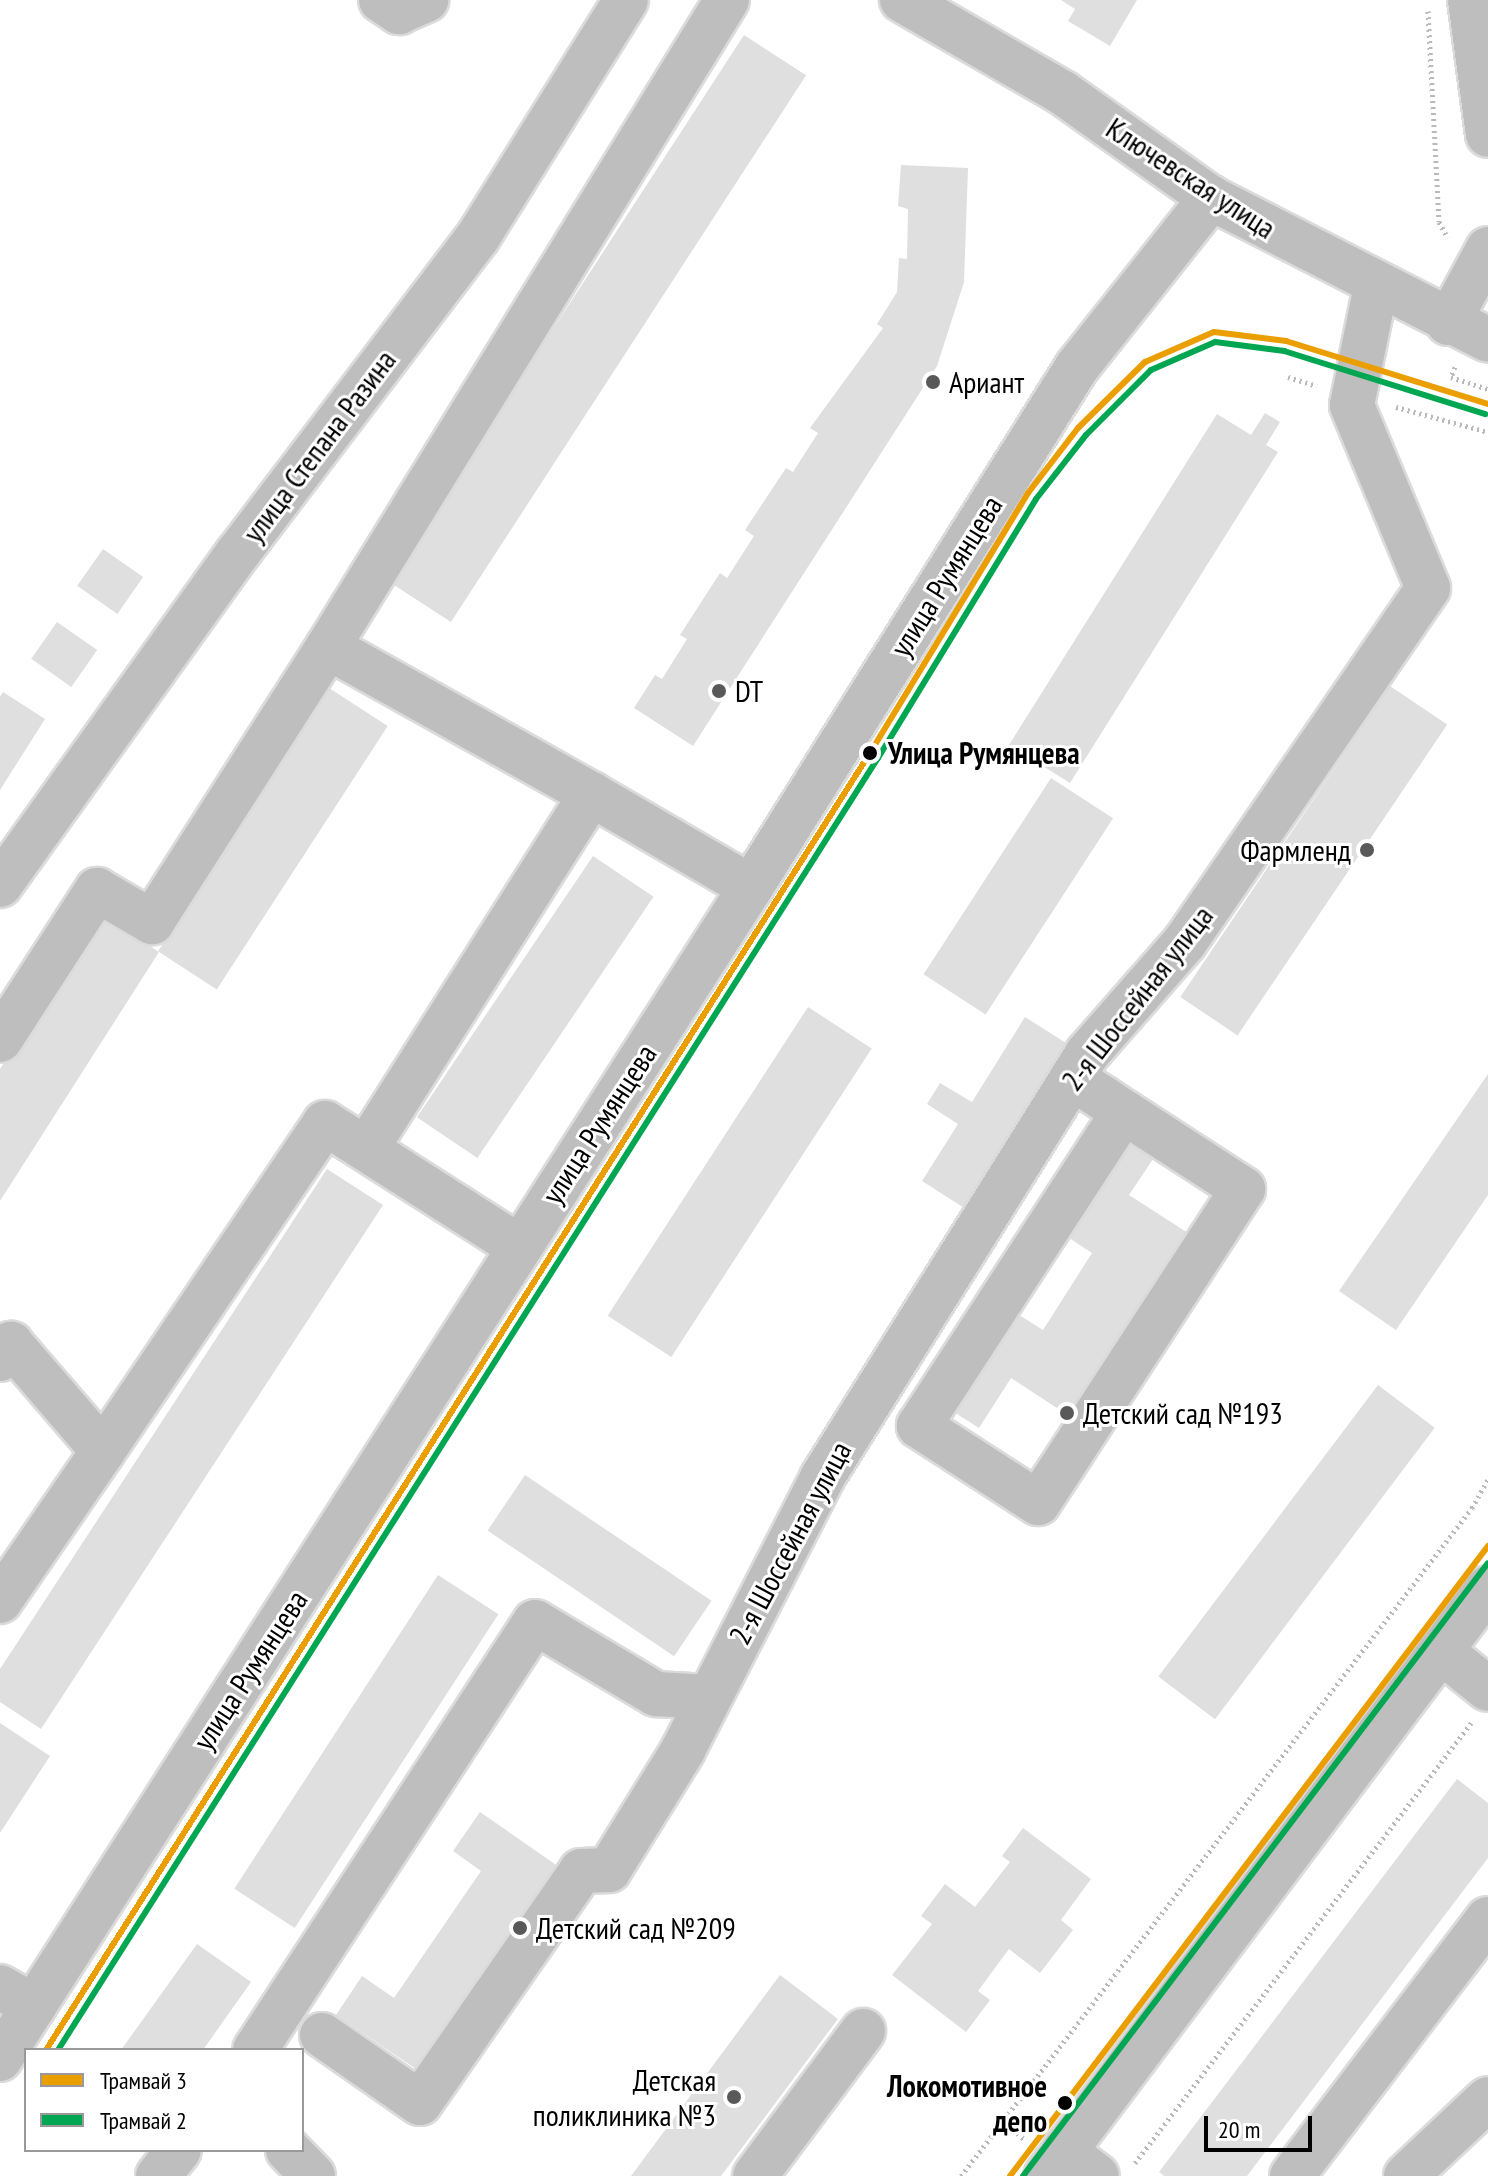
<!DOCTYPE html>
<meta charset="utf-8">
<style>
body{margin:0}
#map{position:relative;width:1488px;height:2176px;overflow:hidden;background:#fff;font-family:"PT Sans Narrow",sans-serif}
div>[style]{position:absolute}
.building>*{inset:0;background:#dfdfdf;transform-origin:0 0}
.path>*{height:5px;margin-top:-2.5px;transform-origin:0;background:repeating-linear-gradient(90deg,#b9b9b9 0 2px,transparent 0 6px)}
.roads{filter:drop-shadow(2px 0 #dbdbdb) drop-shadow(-2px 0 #dbdbdb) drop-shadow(0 2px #dbdbdb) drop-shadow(0 -2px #dbdbdb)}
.minor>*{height:44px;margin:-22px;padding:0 22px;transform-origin:22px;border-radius:22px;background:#bebebe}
.major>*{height:44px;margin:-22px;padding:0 22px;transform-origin:22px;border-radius:22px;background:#bebebe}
.tram-1>*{height:6px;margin:-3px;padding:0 3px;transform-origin:3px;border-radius:3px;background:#eb9e00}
.tram-2>*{height:6px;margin:-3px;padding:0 3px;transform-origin:3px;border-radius:3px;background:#00a651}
.dots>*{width:22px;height:22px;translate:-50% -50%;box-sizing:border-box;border:4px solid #fff;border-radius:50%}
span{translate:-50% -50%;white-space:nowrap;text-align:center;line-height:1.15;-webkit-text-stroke:6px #fff;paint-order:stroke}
.street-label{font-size:30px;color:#000}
.poi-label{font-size:30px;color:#000}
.left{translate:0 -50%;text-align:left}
.right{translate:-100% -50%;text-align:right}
.stop-label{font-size:30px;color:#000;font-weight:700}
.legend{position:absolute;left:24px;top:2048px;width:280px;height:104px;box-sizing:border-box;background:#fff;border:2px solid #999;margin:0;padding:10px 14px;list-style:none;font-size:24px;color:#000}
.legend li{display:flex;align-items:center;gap:16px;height:40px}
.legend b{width:40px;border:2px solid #999}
.scale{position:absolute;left:1204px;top:2116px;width:108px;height:36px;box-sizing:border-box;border:4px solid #000;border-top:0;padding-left:10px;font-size:24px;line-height:28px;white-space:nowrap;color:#000;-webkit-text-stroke:6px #fff;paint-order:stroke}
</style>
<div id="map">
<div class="building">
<i style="clip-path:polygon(1061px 0,1137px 0,1110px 46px,1068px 21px,1075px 9px)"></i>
<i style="left:744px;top:35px;width:74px;height:652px;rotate:33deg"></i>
<i style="clip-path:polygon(901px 165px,968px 168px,964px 282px,937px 366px,693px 746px,634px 708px,655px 675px,662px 679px,687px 639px,680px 635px,720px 573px,727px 578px,754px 536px,745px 530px,786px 468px,793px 472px,818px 433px,810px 428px,883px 328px,877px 324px,897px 292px,899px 258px,907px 259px,908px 209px,898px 206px)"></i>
<i style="clip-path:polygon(1265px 413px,1280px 422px,1266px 445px,1278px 452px,1070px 783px,1009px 745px,1217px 414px,1251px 435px)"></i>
<i style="left:103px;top:549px;width:49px;height:45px;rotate:35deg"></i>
<i style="left:57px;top:622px;width:49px;height:45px;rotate:35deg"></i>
<i style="left:1390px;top:686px;width:69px;height:375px;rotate:34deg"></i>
<i style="left:329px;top:688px;width:70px;height:314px;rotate:33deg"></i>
<i style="clip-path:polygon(3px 692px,45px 719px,0 790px,0 697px)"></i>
<i style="left:1051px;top:778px;width:74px;height:234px;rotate:33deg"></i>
<i style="left:593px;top:856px;width:73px;height:315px;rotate:34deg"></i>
<i style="clip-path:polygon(100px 914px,159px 952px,0 1201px,0 1069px)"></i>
<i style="left:808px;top:1007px;width:76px;height:368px;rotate:33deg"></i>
<i style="clip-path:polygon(1025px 1017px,1074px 1048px,972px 1213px,922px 1181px,958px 1124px,927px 1104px,940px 1083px,972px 1102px)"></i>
<i style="clip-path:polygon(1488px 1074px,1488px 1195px,1396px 1330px,1339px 1291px)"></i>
<i style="clip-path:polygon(1129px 1139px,1155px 1156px,1129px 1195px,1188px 1233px,1069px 1416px,1011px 1378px,979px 1428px,949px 1409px,1013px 1311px,1043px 1330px,1092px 1253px,1066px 1236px)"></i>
<i style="clip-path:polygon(327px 1169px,383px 1205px,41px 1729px,0 1702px,0 1669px)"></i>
<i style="left:1378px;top:1385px;width:71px;height:365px;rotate:37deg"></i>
<i style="left:525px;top:1475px;width:225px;height:67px;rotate:34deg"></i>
<i style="left:438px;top:1575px;width:72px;height:374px;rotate:33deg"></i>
<i style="clip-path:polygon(0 1723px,50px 1756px,0 1833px)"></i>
<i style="clip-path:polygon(1457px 1779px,1488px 1803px,1488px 1858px,1247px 2176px,1164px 2176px,1159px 2172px)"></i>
<i style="clip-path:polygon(480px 1812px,562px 1869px,422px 2073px,336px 2015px,362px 1976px,394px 1998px,481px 1871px,453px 1851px)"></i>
<i style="clip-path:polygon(1023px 1828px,1091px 1879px,1061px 1920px,1073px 1930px,1040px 1973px,1009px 1949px,978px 1991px,990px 2000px,966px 2032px,892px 1975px,932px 1924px,921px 1916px,945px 1884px,975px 1907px,1010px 1862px,1002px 1856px)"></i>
<i style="clip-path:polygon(197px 1944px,251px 1982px,203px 2050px,121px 2050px)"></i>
<i style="clip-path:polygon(780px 1975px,838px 2019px,721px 2176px,631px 2176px)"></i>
</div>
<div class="path">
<i style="left:1428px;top:11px;width:211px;rotate:87deg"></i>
<i style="left:1439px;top:222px;width:18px;rotate:61deg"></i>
<i style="left:1455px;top:367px;width:11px;rotate:112deg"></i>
<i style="left:1451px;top:377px;width:39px;rotate:18deg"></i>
<i style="left:1288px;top:377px;width:30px;rotate:17deg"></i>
<i style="left:1396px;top:407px;width:95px;rotate:15.2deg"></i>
<i style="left:1003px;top:2122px;width:27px;rotate:39deg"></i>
<i style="left:1135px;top:2163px;width:554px;rotate:-52.63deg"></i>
<i style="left:961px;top:2176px;width:841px;rotate:-52.59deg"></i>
<i style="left:1472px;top:1508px;width:33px;rotate:-61deg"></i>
</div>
<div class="roads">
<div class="minor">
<i style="left:381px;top:0;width:22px;rotate:34deg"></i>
<i style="left:399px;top:12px;width:30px;rotate:-24deg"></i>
<i style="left:902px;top:0;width:186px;rotate:30deg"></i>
<i style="left:1063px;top:93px;width:181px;rotate:35.4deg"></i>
<i style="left:1211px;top:198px;width:311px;rotate:27.1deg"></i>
<i style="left:1470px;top:0;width:136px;rotate:82.4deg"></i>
<i style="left:1448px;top:323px;width:84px;rotate:-61.6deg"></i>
<i style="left:328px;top:647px;width:760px;rotate:-58.34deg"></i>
<i style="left:0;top:885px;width:408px;rotate:-54.4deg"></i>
<i style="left:238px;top:553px;width:397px;rotate:-52.8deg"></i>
<i style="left:478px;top:237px;width:279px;rotate:-58deg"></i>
<i style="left:0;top:1040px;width:179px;rotate:-57.1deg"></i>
<i style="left:97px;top:890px;width:64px;rotate:30.2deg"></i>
<i style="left:152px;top:922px;width:326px;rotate:-57.4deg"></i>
<i style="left:328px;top:647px;width:301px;rotate:29.2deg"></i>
<i style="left:1072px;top:1078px;width:37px;rotate:33deg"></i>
<i style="left:1103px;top:1098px;width:25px;rotate:34deg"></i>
<i style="left:1124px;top:1112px;width:142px;rotate:32.9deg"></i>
<i style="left:1243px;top:1189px;width:375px;rotate:123.1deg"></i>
<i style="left:1038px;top:1503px;width:142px;rotate:-147.1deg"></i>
<i style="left:919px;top:1426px;width:375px;rotate:-56.9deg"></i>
<i style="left:368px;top:1146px;width:417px;rotate:-57.6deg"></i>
<i style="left:591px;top:794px;width:185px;rotate:30.2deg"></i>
<i style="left:0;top:1359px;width:19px;rotate:-54deg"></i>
<i style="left:11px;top:1344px;width:141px;rotate:49.3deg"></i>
<i style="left:103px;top:1451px;width:396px;rotate:-55.9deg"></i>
<i style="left:325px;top:1123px;width:231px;rotate:32.5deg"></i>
<i style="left:0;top:1601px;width:182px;rotate:-55.5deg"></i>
<i style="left:1441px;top:1651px;width:60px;rotate:39deg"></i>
<i style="left:0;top:1987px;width:39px;rotate:30deg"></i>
<i style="left:322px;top:2035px;width:119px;rotate:34.8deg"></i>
<i style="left:420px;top:2103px;width:282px;rotate:-55.2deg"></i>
<i style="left:581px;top:1871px;width:28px;rotate:-2deg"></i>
<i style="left:609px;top:1870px;width:141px;rotate:-58.3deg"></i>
<i style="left:683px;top:1750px;width:305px;rotate:-62.9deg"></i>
<i style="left:822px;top:1478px;width:500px;rotate:-57.99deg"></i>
<i style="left:1087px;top:1054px;width:149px;rotate:-48.8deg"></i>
<i style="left:1185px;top:942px;width:429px;rotate:-55.5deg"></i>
<i style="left:1428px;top:588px;width:198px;rotate:-112.6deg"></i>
<i style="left:1352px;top:405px;width:121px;rotate:-78.6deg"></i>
<i style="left:255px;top:2050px;width:511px;rotate:-56.81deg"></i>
<i style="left:535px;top:1622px;width:141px;rotate:30.8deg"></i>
<i style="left:656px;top:1694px;width:53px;rotate:3.2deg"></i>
<i style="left:0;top:2059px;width:1392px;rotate:-57.35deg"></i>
<i style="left:751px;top:887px;width:614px;rotate:-57.92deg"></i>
<i style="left:1077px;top:367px;width:216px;rotate:-51.6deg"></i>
<i style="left:288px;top:2150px;width:36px;rotate:46deg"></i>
<i style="left:1064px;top:2151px;width:41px;rotate:37.1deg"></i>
<i style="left:158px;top:2176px;width:33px;rotate:-51deg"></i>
<i style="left:755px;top:2176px;width:181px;rotate:-53.3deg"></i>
<i style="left:1292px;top:2176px;width:323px;rotate:-52.7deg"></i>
<i style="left:1406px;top:2176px;width:112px;rotate:-43.2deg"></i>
</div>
<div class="major">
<i style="left:1046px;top:2176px;width:736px;rotate:-53.07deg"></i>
</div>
</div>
<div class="tram-1">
<i style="left:46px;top:2050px;width:1537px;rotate:-57.57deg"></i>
<i style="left:870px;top:753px;width:304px;rotate:-58.7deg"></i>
<i style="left:1028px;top:493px;width:82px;rotate:-52.4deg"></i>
<i style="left:1078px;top:428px;width:94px;rotate:-44.6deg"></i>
<i style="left:1145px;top:362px;width:75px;rotate:-23.5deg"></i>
<i style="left:1214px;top:332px;width:73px;rotate:7.1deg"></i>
<i style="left:1286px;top:341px;width:212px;rotate:17.3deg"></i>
<i style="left:1010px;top:2176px;width:791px;rotate:-52.81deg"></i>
</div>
<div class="tram-2">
<i style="left:58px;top:2050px;width:1530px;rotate:-57.6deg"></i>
<i style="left:878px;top:758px;width:303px;rotate:-58.6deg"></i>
<i style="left:1036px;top:499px;width:81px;rotate:-52deg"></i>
<i style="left:1086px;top:435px;width:92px;rotate:-45deg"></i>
<i style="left:1151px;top:370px;width:70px;rotate:-23.6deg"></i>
<i style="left:1215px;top:342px;width:70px;rotate:7.4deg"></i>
<i style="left:1284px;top:351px;width:211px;rotate:17.4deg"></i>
<i style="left:1023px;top:2176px;width:769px;rotate:-52.82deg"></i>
</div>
<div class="dots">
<i style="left:933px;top:382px;background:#595959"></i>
<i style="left:719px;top:691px;background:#595959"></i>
<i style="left:870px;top:753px;background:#000"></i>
<i style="left:1367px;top:850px;background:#595959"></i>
<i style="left:1067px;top:1413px;background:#595959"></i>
<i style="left:520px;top:1928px;background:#595959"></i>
<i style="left:734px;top:2097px;background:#595959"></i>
<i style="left:1065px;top:2103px;background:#000"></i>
</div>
<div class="street-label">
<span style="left:1191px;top:178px;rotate:33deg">Ключевская улица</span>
<span style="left:319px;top:446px;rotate:-53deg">улица Степана Разина</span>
<span style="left:946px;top:576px;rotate:-58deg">улица Румянцева</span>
<span style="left:1137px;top:998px;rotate:-52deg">2-я Шоссейная улица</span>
<span style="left:599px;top:1124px;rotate:-57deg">улица Румянцева</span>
<span style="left:790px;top:1543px;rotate:-62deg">2-я Шоссейная улица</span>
<span style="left:250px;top:1670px;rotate:-57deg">улица Румянцева</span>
</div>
<div class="poi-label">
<span class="left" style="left:949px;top:382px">Ариант</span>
<span class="left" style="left:735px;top:691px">DT</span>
<span class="right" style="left:1351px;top:850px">Фармленд</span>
<span class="left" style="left:1083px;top:1413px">Детский сад №193</span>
<span class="left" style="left:536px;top:1928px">Детский сад №209</span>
<span class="right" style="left:716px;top:2097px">Детская<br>поликлиника №3</span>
</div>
<div class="stop-label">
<span class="left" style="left:888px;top:753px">Улица Румянцева</span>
<span class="right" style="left:1047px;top:2103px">Локомотивное<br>депо</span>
</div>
<ul class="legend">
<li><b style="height:10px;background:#eb9e00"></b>Трамвай 3</li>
<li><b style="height:10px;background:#00a651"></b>Трамвай 2</li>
</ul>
<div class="scale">20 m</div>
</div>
